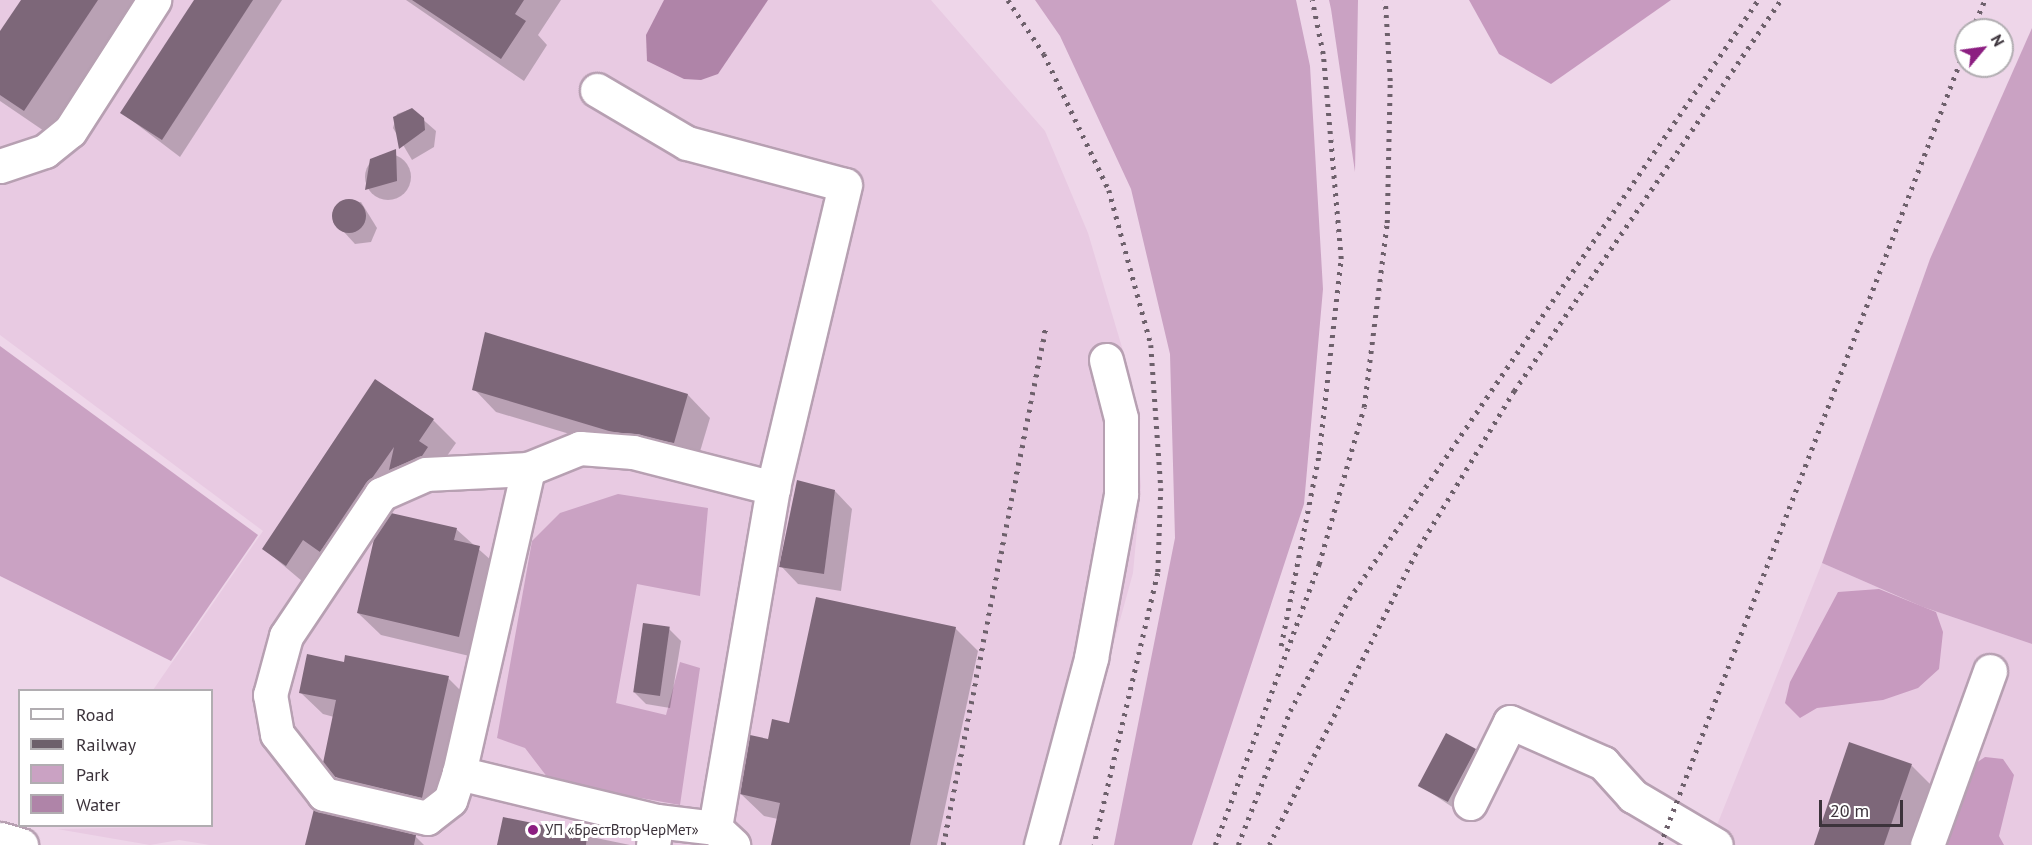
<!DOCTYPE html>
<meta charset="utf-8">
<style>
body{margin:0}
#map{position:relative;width:2032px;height:845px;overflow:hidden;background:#eed6e9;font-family:"PT Sans",sans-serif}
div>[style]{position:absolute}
.built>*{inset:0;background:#e8cae2}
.green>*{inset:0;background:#caa2c3}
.forest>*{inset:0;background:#c79abf}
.water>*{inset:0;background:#af84a8}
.shadow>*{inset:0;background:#0003}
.round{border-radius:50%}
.building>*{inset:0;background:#7d6779;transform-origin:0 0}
.roads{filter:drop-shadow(2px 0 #b7a0b2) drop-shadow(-2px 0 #b7a0b2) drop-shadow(0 2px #b7a0b2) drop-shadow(0 -2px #b7a0b2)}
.minor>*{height:33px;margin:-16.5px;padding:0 16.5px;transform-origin:16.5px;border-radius:16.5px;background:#fff}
.rail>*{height:4.5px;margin-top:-2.25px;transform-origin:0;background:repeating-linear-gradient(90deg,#6d606b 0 3px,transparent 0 9px)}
.dots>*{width:16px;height:16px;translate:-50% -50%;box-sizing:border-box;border:3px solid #fff;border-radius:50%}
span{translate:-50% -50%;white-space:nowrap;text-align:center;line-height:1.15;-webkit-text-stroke:6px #fff;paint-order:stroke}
.poi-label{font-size:15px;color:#3c333b}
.left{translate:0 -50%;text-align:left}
.legend{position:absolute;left:18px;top:689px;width:195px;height:138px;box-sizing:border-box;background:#fff;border:2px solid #b1adb1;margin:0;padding:8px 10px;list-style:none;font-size:18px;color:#3c333b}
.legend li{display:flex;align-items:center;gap:12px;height:30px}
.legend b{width:30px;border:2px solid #b1adb1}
.north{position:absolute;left:1954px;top:18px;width:60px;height:60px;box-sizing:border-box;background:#fff;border:2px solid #b1adb1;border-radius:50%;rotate:61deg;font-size:16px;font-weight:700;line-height:24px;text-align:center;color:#3c333b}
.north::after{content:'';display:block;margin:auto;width:21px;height:27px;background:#8c1e81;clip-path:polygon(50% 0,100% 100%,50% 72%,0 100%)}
.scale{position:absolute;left:1819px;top:800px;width:84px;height:27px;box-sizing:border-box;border:3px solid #3c333b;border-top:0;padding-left:8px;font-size:18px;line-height:21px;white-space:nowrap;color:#3c333b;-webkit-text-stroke:4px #fff;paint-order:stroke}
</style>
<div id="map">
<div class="built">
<i style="clip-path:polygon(0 0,931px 0,1045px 131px,1088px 233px,1132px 381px,1141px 486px,1133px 573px,1058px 845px,210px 845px,179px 840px,150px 845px,57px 829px,212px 826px,212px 690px,153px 690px,263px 531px,0 335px)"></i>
<i style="clip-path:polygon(1822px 563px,1923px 607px,2032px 644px,2032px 845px,1709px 845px)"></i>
</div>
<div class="green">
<i style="clip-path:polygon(1035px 0,1296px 0,1310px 66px,1323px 289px,1304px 504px,1192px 845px,1114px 845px,1175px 538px,1170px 354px,1131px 189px,1060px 36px)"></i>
<i style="clip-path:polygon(1329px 0,1358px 0,1355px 172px,1331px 9px)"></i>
<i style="clip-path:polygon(2032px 28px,2032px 644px,1923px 607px,1822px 563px,1930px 259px)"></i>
<i style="clip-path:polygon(0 346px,258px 535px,171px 661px,0 576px)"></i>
<i style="clip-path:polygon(618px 494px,708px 508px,700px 596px,637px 584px,616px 703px,666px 715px,680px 662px,700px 668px,680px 805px,551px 782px,525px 748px,497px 738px,532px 541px,560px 513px)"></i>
</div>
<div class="forest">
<i style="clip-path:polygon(1469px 0,1671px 0,1551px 84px,1499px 54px)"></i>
<i style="clip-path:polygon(1879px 589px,1936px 612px,1943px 632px,1939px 669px,1918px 688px,1883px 700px,1817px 708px,1800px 718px,1785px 703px,1790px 682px,1838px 592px)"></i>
<i style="clip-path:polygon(1985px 757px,2003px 759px,2014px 775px,1999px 836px,2004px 845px,1946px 845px,1976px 763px)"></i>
</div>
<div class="water">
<i style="clip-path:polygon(664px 0,768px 0,718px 74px,701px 80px,684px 79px,647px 61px,646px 35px)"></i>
</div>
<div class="shadow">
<i style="clip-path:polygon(23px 0,136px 0,47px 133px,0 101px,0 34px)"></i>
<i style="clip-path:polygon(196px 0,282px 0,180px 157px,122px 113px)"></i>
<i style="clip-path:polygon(406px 0,561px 0,538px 35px,547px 45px,524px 81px)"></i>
<i style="clip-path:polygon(411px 109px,436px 131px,434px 147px,412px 160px,393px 128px,397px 114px)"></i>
<i class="round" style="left:365px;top:154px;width:46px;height:46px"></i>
<i style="clip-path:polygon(361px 202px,377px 228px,371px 242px,355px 244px,333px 220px,342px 203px)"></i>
<i style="clip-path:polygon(375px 381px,433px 420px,456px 443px,442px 463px,406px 485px,309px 587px,264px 549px)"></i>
<i style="clip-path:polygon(474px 389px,688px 395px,710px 418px,696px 465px,633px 453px,496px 412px)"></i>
<i style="clip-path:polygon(835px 491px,852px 509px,841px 591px,798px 584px,781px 566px)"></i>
<i style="clip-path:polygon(456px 529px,502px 570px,482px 659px,381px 635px,358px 613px)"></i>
<i style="clip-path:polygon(955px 628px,978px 651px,937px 845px,773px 845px,778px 819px,764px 816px,741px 794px,769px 741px)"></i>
<i style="clip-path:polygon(669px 629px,681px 641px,670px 708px,646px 704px,634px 692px)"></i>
<i style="clip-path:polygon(345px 663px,448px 678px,470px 700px,443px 818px,358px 799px,336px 776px,334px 717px,323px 714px,301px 693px)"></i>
<i style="clip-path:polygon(1850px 744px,1912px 766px,1934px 788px,1914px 845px,1815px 845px)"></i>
<i style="clip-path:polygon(1475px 751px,1487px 763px,1464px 815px,1418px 784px)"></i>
<i style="clip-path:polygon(504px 819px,630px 845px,631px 845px,499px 845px)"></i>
<i style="clip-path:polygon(415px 836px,424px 845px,307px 845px)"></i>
</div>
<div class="building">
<i style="clip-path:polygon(21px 0,98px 0,24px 111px,0 95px,0 31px)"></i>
<i style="clip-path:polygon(194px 0,253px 0,162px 140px,120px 113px)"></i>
<i style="clip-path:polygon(412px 0,524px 0,515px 14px,526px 21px,501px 59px)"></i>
<i style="clip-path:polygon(412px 108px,424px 118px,425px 130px,399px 149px,393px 117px)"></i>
<i style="clip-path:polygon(396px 149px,397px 181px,365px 190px,370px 159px)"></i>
<i class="round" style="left:332px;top:199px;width:34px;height:34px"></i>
<i style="clip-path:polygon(485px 332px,688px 394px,674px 443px,609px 431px,472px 390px)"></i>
<i style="clip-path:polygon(375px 379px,434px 419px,419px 441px,428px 447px,422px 456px,389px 470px,394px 447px,320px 552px,303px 540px,286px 566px,262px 549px)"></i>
<i style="clip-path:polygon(797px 480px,835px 490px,824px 574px,779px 567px)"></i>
<i style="clip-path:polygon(391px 513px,457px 528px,454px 540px,480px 546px,459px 637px,357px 613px,374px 539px)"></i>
<i style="clip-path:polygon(816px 597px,956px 627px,910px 845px,771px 845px,780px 803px,740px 794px,750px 735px,768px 739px,772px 719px,789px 723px)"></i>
<i style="left:643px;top:623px;width:27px;height:70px;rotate:8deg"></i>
<i style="clip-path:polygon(307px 654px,344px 662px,345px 655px,449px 676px,422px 798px,335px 777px,323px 763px,336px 700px,299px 693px)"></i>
<i style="left:1446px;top:733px;width:34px;height:60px;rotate:28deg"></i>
<i style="clip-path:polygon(1849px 742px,1912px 764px,1884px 845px,1814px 845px)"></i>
<i style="clip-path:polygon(314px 809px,416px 835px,414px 845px,305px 845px)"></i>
<i style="clip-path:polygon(503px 817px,587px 834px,586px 845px,497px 845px)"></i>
</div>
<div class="roads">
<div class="minor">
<i style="left:597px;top:90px;width:104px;rotate:30.5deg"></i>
<i style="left:687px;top:143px;width:163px;rotate:14.9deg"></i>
<i style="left:845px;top:185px;width:311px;rotate:103.4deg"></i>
<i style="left:0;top:166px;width:47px;rotate:-18.4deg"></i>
<i style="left:45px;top:151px;width:32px;rotate:-39deg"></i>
<i style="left:70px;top:131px;width:156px;rotate:-57.3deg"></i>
<i style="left:459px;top:773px;width:28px;rotate:108deg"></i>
<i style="left:450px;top:800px;width:29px;rotate:142deg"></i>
<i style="left:427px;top:818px;width:106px;rotate:-166.9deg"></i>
<i style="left:324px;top:794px;width:76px;rotate:-128.1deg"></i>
<i style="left:277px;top:734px;width:40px;rotate:-100deg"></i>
<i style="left:270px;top:695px;width:61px;rotate:-74.8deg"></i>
<i style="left:286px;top:636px;width:171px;rotate:-56.2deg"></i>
<i style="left:381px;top:494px;width:49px;rotate:-24deg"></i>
<i style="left:426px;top:474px;width:102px;rotate:-2.8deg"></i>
<i style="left:1470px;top:803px;width:90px;rotate:-63.7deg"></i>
<i style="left:1510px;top:722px;width:102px;rotate:23.8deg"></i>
<i style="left:1603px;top:763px;width:45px;rotate:47.7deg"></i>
<i style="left:1633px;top:796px;width:96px;rotate:30.6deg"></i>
<i style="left:657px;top:821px;width:58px;rotate:6.9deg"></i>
<i style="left:715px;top:828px;width:25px;rotate:43deg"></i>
<i style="left:0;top:839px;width:22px;rotate:16deg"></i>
<i style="left:653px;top:845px;width:24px;rotate:-81deg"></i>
<i style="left:657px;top:821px;width:204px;rotate:-166.4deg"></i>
<i style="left:459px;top:773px;width:312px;rotate:-77.2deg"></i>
<i style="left:528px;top:469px;width:56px;rotate:-22deg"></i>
<i style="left:580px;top:448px;width:53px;rotate:4.3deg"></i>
<i style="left:633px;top:452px;width:145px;rotate:14.4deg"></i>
<i style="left:773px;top:488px;width:345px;rotate:99.7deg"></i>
<i style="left:1041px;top:845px;width:194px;rotate:-75deg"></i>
<i style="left:1091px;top:658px;width:167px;rotate:-79.6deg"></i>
<i style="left:1121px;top:494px;width:76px;rotate:-90deg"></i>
<i style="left:1121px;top:418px;width:60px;rotate:-104.5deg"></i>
<i style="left:1927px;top:845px;width:185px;rotate:-70.1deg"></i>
</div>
</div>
<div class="rail">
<i style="left:1008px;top:0;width:65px;rotate:56.3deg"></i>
<i style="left:1044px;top:54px;width:151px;rotate:64.5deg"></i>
<i style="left:1109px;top:190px;width:161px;rotate:74.8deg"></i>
<i style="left:1151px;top:345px;width:143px;rotate:86deg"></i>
<i style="left:1161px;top:488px;width:85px;rotate:92deg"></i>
<i style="left:1158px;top:573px;width:279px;rotate:103.2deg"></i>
<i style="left:1972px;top:30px;width:33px;rotate:-67deg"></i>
<i style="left:1281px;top:646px;width:196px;rotate:-78.8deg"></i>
<i style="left:1319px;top:454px;width:196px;rotate:-83.6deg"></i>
<i style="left:1341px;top:259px;width:206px;rotate:-95deg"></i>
<i style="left:1323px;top:54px;width:55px;rotate:-101.5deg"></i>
<i style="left:943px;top:845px;width:525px;rotate:-78.8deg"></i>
<i style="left:1215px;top:845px;width:300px;rotate:-69.7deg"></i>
<i style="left:1319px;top:564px;width:163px;rotate:-74deg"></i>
<i style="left:1364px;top:407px;width:185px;rotate:-82.9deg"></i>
<i style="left:1387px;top:223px;width:142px;rotate:-88.8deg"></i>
<i style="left:1390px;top:81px;width:81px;rotate:-93.5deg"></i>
<i style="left:1238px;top:845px;width:144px;rotate:-68.8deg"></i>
<i style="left:1290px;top:711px;width:127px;rotate:-62.2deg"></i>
<i style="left:1349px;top:599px;width:725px;rotate:-55.67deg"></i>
<i style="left:1269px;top:845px;width:334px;rotate:-63.3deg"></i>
<i style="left:1419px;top:547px;width:183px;rotate:-58.7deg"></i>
<i style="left:1514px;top:391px;width:473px;rotate:-55.7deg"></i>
<i style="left:1660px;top:845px;width:856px;rotate:-69.04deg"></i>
</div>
<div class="dots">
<i style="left:533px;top:830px;background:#8c1e81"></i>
</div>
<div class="poi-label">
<span class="left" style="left:545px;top:830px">УП «БрестВторЧерМет»</span>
</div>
<ul class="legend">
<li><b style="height:8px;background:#fff"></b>Road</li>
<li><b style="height:8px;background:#6d606b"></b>Railway</li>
<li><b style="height:16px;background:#caa2c3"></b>Park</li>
<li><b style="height:16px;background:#af84a8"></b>Water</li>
</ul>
<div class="north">N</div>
<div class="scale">20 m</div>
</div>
